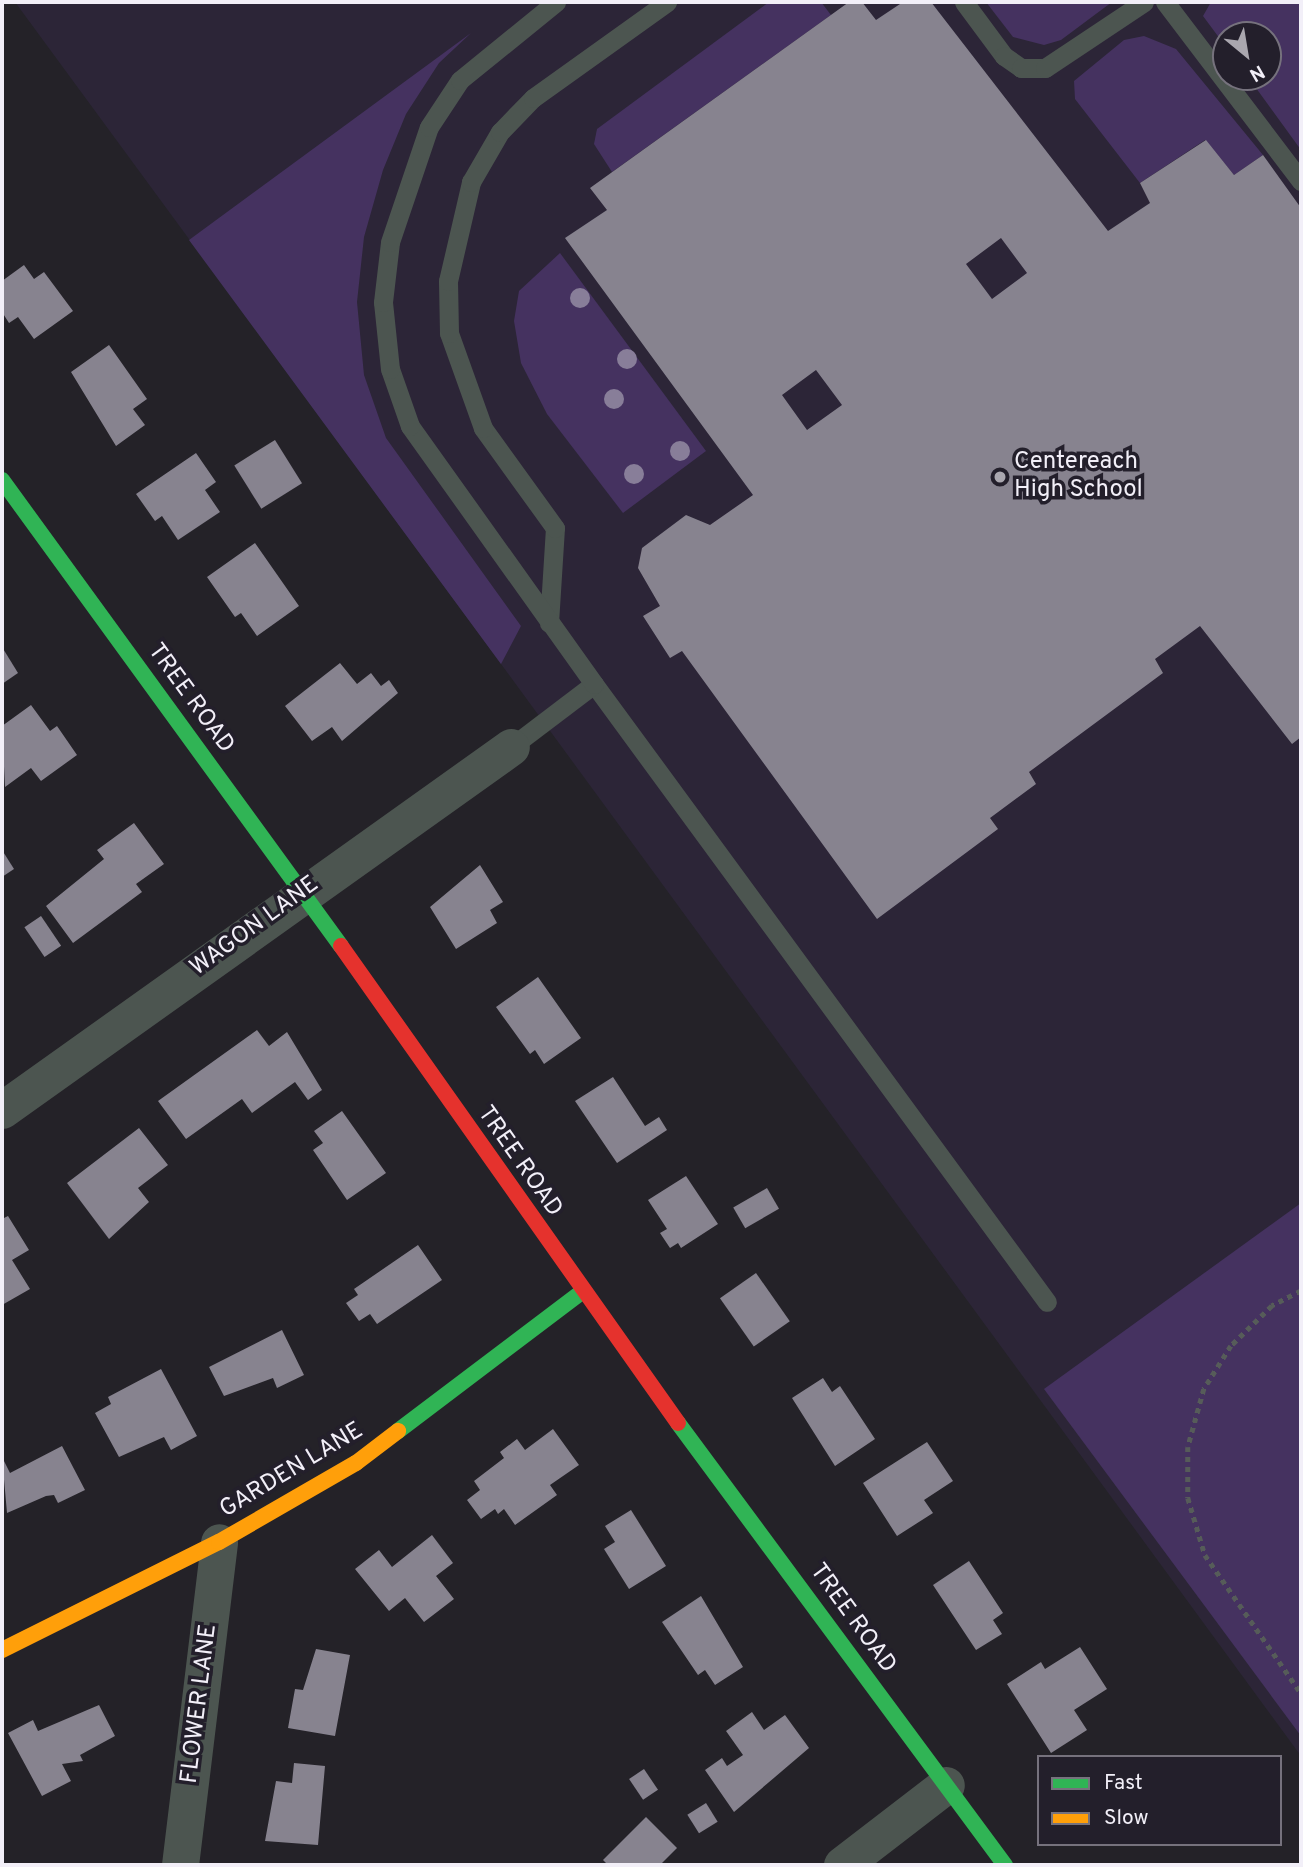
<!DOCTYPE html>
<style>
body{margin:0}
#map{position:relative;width:1303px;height:1867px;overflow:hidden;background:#242228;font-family:Overpass,sans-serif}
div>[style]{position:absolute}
.built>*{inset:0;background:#2c2537}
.green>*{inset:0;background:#453260}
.building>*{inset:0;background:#87838f;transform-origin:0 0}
.path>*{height:4.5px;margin-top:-2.25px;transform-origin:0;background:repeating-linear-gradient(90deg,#565c59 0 5px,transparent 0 10px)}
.lane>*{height:19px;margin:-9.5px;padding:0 9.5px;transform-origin:9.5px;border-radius:9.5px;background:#4c5550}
.street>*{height:37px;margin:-18.5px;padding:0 18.5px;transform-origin:18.5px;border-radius:18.5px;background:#4c5550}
.fast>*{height:16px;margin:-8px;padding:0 8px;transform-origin:8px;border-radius:8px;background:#30b455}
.slow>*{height:16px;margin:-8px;padding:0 8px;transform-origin:8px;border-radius:8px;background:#ff9f0a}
.jam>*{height:16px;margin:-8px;padding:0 8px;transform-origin:8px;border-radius:8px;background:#e5322d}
.trees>*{width:20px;height:20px;margin:-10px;border-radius:50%;background:#887e99}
.dots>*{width:19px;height:19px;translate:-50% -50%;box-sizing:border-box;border:4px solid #231f2b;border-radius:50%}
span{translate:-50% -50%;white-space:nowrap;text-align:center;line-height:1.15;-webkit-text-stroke:7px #231f2b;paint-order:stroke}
.poi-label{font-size:24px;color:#f2eff8}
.left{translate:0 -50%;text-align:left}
.street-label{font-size:24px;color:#f2eff8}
.frame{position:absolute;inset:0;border:4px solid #f2eff8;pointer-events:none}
.legend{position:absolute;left:1037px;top:1755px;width:245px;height:91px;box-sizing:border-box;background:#231f2b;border:2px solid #76727d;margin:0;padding:9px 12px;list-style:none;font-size:21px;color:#f2eff8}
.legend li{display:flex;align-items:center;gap:14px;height:35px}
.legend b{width:35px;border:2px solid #76727d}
.north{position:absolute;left:1212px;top:21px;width:70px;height:70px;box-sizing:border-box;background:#231f2b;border:2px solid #76727d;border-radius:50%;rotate:150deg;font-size:19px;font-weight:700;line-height:28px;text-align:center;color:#f2eff8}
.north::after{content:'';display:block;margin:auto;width:24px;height:32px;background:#aaa7af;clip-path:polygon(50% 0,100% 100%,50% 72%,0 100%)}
</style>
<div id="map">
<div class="built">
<i style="clip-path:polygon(evenodd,15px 2px,1301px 2px,1301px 1756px,501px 664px,15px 2px,1226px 35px,1268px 35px,1268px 77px,1226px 77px,1226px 35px)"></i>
</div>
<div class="green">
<i style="clip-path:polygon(769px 2px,821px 2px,831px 15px,612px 172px,594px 144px,597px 129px)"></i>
<i style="clip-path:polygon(986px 2px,1112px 2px,1061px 40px,1044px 45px,1013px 37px)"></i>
<i style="clip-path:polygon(1211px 2px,1301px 2px,1301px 150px,1248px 77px,1268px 77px,1268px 35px,1226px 35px,1226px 47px,1203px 16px)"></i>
<i style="clip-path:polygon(471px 33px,439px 63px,406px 114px,383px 170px,364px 237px,357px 302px,364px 375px,386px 438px,521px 626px,501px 664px,189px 240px)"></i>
<i style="clip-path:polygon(1144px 36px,1176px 49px,1263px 155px,1234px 175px,1205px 140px,1140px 183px,1075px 99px,1074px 81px,1124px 40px)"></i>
<i style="clip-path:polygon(560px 253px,706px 451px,623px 513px,547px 414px,521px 363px,514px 321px,519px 291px)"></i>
<i style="clip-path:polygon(1301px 1203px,1301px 1736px,1044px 1389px)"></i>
</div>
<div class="building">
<i style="clip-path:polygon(evenodd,849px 2px,862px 2px,876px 20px,903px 2px,931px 2px,1108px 231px,1150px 203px,1140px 183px,1206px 140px,1234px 175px,1263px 155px,1301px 208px,1301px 737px,1292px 744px,1200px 626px,1155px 659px,1163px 673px,1029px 772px,1036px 784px,990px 818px,998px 829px,877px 919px,682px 651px,670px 658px,643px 616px,660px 606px,638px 568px,642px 548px,686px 515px,710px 525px,753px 495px,565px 238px,607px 210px,590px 188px,849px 2px,1001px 238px,1027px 273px,992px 299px,966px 264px,1001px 238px,849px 2px,816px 370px,842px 405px,807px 430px,782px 395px,816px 370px)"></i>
<i style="clip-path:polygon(24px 265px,34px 279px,44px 272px,73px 311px,34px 339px,18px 317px,9px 323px,2px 312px,2px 281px)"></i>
<i style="clip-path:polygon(109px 345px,147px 399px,133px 409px,145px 425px,116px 446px,71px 372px)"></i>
<i style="left:275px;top:440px;width:51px;height:48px;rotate:58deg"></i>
<i style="clip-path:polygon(196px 453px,216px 482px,205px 490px,220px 512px,178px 540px,162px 516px,155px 521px,136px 494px)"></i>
<i style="clip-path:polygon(255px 543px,299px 606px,257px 636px,241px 613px,235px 617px,207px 577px)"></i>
<i style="clip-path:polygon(2px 647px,18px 673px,2px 684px)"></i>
<i style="clip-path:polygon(340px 663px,357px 684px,371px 673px,381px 686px,389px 680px,398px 693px,342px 741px,332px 727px,312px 741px,285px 706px)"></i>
<i style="clip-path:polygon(31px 705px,50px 731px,57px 726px,77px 755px,41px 781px,31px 768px,5px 787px,2px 726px)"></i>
<i style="clip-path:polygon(134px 823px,164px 864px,136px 884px,142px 892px,73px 943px,46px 906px,104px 859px,97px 850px)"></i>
<i style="clip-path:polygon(2px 850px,14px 869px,2px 877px)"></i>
<i style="clip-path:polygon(480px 865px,503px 902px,490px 910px,497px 923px,456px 949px,430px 907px)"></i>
<i style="left:41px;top:916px;width:36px;height:20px;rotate:56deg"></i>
<i style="clip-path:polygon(538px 977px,581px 1038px,544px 1064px,535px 1050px,530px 1054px,496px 1007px)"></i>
<i style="clip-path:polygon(257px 1030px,269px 1046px,287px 1032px,322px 1090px,308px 1100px,295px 1082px,252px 1113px,242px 1099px,186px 1139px,158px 1101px)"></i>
<i style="clip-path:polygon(613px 1077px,645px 1126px,659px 1117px,667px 1130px,617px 1163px,575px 1101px)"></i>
<i style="clip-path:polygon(342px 1111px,386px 1173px,347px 1200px,313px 1150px,323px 1143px,314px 1131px)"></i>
<i style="clip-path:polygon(139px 1128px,168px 1165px,138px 1188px,149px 1202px,109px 1239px,67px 1183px)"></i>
<i style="clip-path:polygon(686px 1176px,718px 1224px,681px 1248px,678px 1243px,670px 1248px,660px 1233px,667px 1229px,648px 1200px)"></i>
<i style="left:767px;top:1188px;width:24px;height:39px;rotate:60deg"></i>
<i style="clip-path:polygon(8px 1216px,29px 1250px,12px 1260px,30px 1289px,2px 1305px,2px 1219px)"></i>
<i style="clip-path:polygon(418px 1245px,442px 1280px,377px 1324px,370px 1314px,359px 1321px,346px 1303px,358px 1295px,354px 1289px)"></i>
<i style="left:756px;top:1273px;width:59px;height:44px;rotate:55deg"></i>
<i style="clip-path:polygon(282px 1330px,304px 1375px,277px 1388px,273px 1378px,224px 1396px,209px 1367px)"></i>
<i style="clip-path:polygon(161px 1369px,197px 1436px,171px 1450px,164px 1437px,119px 1457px,95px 1413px,111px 1404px,108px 1397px)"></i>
<i style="clip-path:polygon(823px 1378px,832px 1392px,840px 1386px,875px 1439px,835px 1466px,792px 1398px)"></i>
<i style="clip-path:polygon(553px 1429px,579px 1465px,550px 1485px,557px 1495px,515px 1525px,504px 1509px,498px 1514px,495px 1509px,481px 1519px,467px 1500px,480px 1490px,474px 1481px,504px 1458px,500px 1452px,517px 1439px,525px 1450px)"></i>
<i style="clip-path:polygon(927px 1442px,953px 1481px,924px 1500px,933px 1513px,897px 1536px,863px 1483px)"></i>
<i style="clip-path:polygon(62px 1446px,85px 1490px,58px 1503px,54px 1495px,46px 1496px,7px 1513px,2px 1457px,10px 1473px)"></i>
<i style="clip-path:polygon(631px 1510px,666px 1566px,629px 1589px,604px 1549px,615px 1542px,605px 1526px)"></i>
<i style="clip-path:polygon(432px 1535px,453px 1563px,436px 1576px,454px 1599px,424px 1622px,405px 1598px,389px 1611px,355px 1569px,379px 1550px,392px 1567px)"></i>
<i style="clip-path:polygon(969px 1561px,1003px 1613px,993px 1620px,1002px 1634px,976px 1650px,933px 1585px)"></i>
<i style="clip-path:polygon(701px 1596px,743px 1667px,715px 1685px,705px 1670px,698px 1675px,662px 1622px)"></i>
<i style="clip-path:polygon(1080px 1647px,1107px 1689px,1074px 1710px,1087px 1730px,1051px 1753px,1007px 1684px,1041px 1662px,1045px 1669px)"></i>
<i style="clip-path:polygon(316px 1649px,350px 1655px,335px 1736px,288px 1728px,295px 1689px,303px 1690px)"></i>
<i style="clip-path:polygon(99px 1705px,115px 1736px,80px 1755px,83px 1761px,62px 1764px,71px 1781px,42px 1796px,8px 1733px,33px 1720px,38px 1731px)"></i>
<i style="clip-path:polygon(752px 1712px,764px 1730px,785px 1715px,809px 1748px,734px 1812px,705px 1770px,722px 1758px,727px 1766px,743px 1755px,726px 1731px)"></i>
<i style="clip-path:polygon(294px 1763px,325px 1766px,318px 1845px,265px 1841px,276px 1781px,292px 1783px)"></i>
<i style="left:644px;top:1769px;width:25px;height:18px;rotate:56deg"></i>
<i style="left:706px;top:1803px;width:22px;height:22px;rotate:58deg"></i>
<i style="clip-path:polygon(646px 1817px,677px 1848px,660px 1865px,608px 1865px,603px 1860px)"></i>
</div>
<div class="path">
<i style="left:1301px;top:1291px;width:33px;rotate:153deg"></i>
<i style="left:1272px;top:1306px;width:57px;rotate:135.7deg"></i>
<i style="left:1231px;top:1346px;width:51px;rotate:122.1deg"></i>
<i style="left:1204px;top:1389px;width:60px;rotate:105.4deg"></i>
<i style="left:1188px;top:1447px;width:51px;rotate:90deg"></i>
<i style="left:1188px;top:1498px;width:59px;rotate:73.4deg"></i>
<i style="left:1205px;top:1555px;width:168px;rotate:55.2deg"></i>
</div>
<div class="lane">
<i style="left:964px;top:2px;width:67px;rotate:53.5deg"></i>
<i style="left:1004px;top:56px;width:21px;rotate:35deg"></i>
<i style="left:1021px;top:68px;width:24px"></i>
<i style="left:1045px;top:68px;width:119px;rotate:-33.7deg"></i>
<i style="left:1165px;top:2px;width:225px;rotate:52.8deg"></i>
<i style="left:549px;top:623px;width:95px;rotate:-86.4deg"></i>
<i style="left:555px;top:528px;width:123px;rotate:-125.8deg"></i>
<i style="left:483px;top:428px;width:101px;rotate:-109.7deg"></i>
<i style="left:449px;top:333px;width:52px;rotate:-91.1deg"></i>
<i style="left:448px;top:281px;width:102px;rotate:-76.9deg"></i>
<i style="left:471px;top:182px;width:58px;rotate:-59.9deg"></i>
<i style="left:500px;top:132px;width:47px;rotate:-45.9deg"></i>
<i style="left:533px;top:98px;width:165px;rotate:-35.6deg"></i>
<i style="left:594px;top:684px;width:766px;rotate:53.76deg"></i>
<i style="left:511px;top:747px;width:104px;rotate:-37.2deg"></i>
<i style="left:594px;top:684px;width:317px;rotate:-125.5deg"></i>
<i style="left:410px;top:426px;width:60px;rotate:-109.3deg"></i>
<i style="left:390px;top:369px;width:67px;rotate:-96deg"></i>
<i style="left:383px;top:302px;width:60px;rotate:-83.3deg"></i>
<i style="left:390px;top:242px;width:121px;rotate:-71.3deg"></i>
<i style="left:429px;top:127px;width:56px;rotate:-56.6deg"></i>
<i style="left:460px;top:80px;width:124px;rotate:-39.1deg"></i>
</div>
<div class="street">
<i style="left:2px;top:1110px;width:625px;rotate:-35.5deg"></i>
<i style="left:180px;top:1865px;width:325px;rotate:-83.1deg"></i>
<i style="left:842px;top:1865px;width:131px;rotate:-37.6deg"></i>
</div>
<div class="fast">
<i style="left:2px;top:480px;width:576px;rotate:53.97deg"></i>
<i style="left:678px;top:1423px;width:550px;rotate:53.51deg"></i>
<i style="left:398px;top:1431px;width:231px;rotate:-37.1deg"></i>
</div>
<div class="slow">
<i style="left:2px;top:1650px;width:242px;rotate:-26.5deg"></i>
<i style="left:219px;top:1542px;width:158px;rotate:-30deg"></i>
<i style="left:356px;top:1463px;width:53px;rotate:-37.3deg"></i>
</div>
<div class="jam">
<i style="left:341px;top:946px;width:584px;rotate:54.76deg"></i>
</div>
<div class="trees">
<i style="left:580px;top:298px"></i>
<i style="left:627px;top:359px"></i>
<i style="left:614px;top:399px"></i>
<i style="left:680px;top:451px"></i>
<i style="left:634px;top:474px"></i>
</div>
<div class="dots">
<i style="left:1000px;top:477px;background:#aaa7af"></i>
</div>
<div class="poi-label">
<span class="left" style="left:1014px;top:477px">Centereach<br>High School</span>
</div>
<div class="street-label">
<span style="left:190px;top:699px;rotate:54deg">TREE ROAD</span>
<span style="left:255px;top:927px;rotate:-36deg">WAGON LANE</span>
<span style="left:519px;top:1162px;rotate:55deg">TREE ROAD</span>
<span style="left:292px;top:1471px;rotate:-31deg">GARDEN LANE</span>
<span style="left:852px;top:1619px;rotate:54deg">TREE ROAD</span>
<span style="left:200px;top:1704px;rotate:-83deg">FLOWER LANE</span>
</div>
<div class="frame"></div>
<ul class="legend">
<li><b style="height:9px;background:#30b455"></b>Fast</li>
<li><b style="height:9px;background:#ff9f0a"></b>Slow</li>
</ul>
<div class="north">N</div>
</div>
